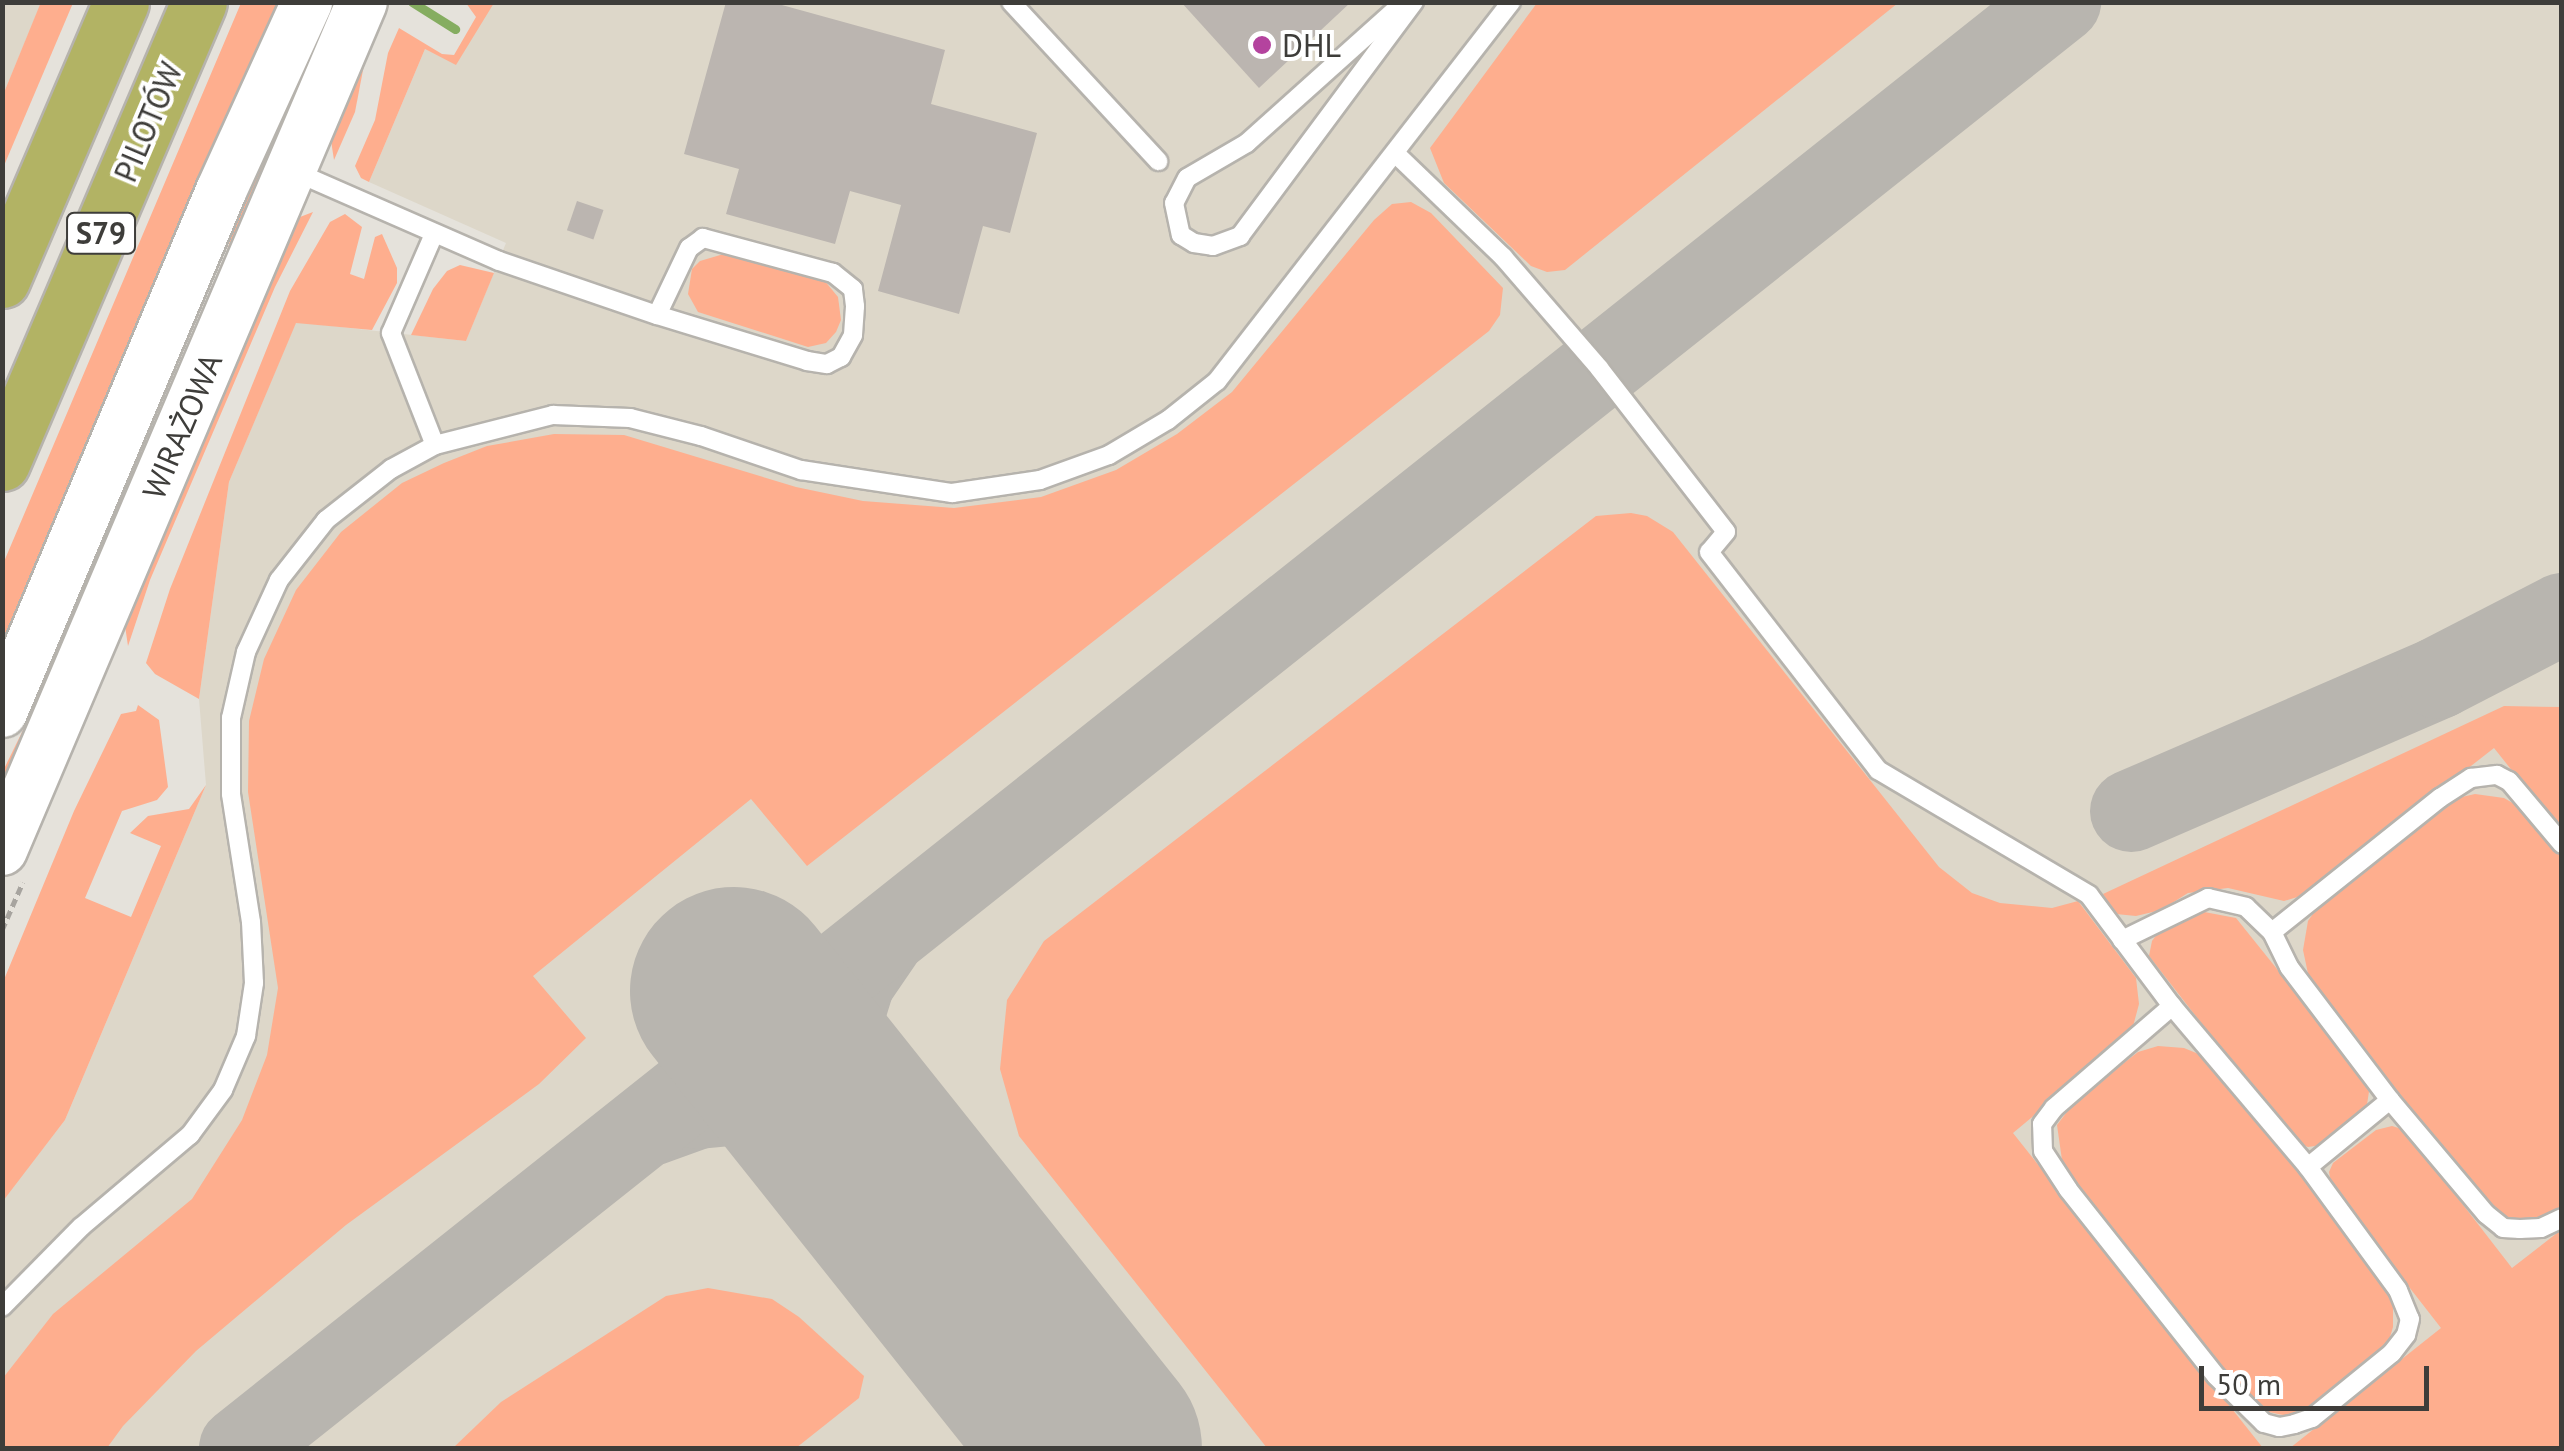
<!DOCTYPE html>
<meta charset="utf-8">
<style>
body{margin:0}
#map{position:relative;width:2564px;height:1451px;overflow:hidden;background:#e5e2db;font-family:"PT Sans",sans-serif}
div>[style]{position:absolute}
.built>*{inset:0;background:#ddd7c9}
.green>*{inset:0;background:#feae8e}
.stream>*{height:9px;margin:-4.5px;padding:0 4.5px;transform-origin:4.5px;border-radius:4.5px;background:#85ad60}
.taxiway>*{height:82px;margin:-41px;padding:0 41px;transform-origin:41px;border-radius:41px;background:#b8b5af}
.runway>*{height:208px;margin:-104px;padding:0 104px;transform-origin:104px;border-radius:104px;background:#b8b5af}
.building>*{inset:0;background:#bbb5b0;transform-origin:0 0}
.path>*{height:5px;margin-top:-2.5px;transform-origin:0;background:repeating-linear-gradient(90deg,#a7a49f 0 8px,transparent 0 13px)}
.roads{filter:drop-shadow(2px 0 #b6b3ad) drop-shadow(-2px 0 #b6b3ad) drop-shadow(0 2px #b6b3ad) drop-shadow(0 -2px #b6b3ad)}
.lane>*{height:18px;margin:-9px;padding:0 9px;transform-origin:9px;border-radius:9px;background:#fff}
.secondary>*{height:50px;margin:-25px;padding:0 25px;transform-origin:25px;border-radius:25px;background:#fff}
.highway>*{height:55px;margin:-27.5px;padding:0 27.5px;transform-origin:27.5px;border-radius:27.5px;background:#b2b364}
.dots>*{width:28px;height:28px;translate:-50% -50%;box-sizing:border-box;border:5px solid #fff;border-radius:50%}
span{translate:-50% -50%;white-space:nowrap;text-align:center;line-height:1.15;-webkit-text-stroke:8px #fff;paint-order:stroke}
.shield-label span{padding:2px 8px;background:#fff;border:2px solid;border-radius:8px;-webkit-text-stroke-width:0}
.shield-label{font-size:30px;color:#3e3d3a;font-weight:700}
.poi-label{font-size:32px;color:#3e3d3a}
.left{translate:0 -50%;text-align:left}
.street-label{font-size:32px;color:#3e3d3a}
.frame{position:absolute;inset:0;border:5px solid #3e3d3a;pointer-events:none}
.scale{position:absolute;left:2199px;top:1366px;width:230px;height:45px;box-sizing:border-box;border:5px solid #3e3d3a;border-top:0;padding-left:12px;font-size:30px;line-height:35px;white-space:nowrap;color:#3e3d3a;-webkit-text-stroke:8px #fff;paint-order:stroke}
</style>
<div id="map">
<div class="built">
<i style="clip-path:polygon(3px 3px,41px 3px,3px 95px)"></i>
<i style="clip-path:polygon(493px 3px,2561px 3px,2561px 1448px,3px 1448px,2px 1201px,65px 1120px,206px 785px,199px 699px,229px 482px,296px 322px,466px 341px,506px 243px,369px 182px,425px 49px,456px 64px)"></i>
</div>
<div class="green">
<i style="clip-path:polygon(41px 2px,73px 3px,3px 168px,3px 95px)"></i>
<i style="clip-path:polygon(241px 3px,283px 3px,193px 193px,3px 644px,3px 564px)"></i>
<i style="clip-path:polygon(332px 3px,341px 3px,215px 291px,238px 214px)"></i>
<i style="clip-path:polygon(466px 3px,494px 3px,456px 65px,425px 49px,369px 182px,361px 178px,355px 166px,375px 120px,388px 53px,399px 28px,442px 54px,454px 55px,476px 17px)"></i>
<i style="clip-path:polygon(1537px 3px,1537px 2px,1898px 3px,1565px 270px,1547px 272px,1531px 266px,1444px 183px,1430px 148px)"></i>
<i style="clip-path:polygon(367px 49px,355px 112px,334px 160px,330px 134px)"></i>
<i style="clip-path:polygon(1411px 202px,1431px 213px,1503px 288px,1500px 315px,1489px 331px,807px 866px,751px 799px,533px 976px,586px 1038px,539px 1084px,346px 1225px,196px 1351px,123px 1426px,107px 1448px,3px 1448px,3px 1378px,53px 1314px,192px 1199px,242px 1120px,267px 1055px,278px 988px,248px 792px,249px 721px,264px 659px,296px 590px,341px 532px,402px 483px,444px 463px,487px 446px,554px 434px,624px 435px,796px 487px,863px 501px,954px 508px,1041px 497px,1116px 470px,1177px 434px,1232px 392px,1374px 220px,1392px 204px)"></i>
<i style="clip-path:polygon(313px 212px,275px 287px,150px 580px,128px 646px,124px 619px,287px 233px,300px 217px)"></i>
<i style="clip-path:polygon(345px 214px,362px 227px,350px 274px,364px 279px,375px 237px,382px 234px,397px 268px,397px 283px,372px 330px,296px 323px,229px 482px,199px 699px,155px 674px,146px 663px,170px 589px,290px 291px,330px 222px)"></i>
<i style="clip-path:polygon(727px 253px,824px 280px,838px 297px,841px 320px,836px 332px,826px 343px,808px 347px,698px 312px,688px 294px,692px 269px,700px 261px)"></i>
<i style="clip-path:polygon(460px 265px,494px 273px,466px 341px,411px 335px,433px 289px,447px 271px)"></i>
<i style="clip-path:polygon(1631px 513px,1647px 516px,1673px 532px,1939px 867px,1972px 893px,2000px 903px,2052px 908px,2078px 901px,2136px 978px,2139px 1004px,2131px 1034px,2013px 1133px,2263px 1448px,1267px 1448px,1019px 1136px,1000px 1069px,1007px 1000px,1044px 941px,1596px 516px)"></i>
<i style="clip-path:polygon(48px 679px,3px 799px,3px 771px)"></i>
<i style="clip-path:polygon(138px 705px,159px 720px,168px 787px,157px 800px,122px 811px,85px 898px,131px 917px,161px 846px,130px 833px,148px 816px,189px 809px,206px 785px,65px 1120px,3px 1201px,3px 982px,74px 811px,121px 714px,136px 711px)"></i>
<i style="clip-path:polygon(2504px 706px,2561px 707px,2561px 832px,2494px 748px,2307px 894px,2284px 901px,2228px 888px,2188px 893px,2161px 910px,2136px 916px,2116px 914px,2103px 894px)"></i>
<i style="clip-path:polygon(2475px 794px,2504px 798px,2523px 809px,2561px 855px,2561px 1211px,2532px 1222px,2509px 1219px,2478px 1199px,2310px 983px,2303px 950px,2308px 921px,2317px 908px,2453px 799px)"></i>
<i style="clip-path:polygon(2199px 911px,2236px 918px,2370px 1085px,2366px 1111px,2322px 1145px,2308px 1147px,2293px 1141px,2149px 956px,2152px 941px,2162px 927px)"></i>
<i style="clip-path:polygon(2158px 1046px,2184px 1048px,2206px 1057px,2381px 1276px,2393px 1305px,2393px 1327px,2386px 1350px,2324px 1404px,2288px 1416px,2264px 1411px,2234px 1390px,2075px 1192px,2062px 1160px,2057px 1125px,2075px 1101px,2138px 1052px)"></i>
<i style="clip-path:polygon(2392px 1126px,2405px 1130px,2512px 1268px,2561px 1230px,2561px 1448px,2290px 1448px,2441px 1328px,2332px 1188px,2329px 1172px,2333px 1163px,2376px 1130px)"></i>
<i style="clip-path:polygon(708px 1288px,772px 1299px,799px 1317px,864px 1376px,859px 1398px,796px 1448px,453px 1448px,501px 1402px,666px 1296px)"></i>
</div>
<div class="stream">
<i style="left:412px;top:2px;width:51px;rotate:32.1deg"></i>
</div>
<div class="taxiway">
<i style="left:2131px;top:811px;width:335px;rotate:-23.4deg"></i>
<i style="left:2438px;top:678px;width:140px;rotate:-27.3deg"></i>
<i style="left:651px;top:1125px;width:50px;rotate:-19.9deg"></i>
<i style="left:698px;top:1108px;width:53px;rotate:-5.4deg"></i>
<i style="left:751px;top:1103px;width:34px;rotate:14deg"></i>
<i style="left:784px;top:1111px;width:92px;rotate:28deg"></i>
<i style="left:865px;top:1154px;width:92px;rotate:-105.1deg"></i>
<i style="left:841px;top:1065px;width:41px;rotate:-90deg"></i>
<i style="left:841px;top:1024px;width:44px;rotate:-72.8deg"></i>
<i style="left:854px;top:982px;width:50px;rotate:-55.7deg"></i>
<i style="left:240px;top:1448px;width:2325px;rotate:-38.47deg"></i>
</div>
<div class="runway">
<i style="left:734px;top:991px;width:584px;rotate:51.46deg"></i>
</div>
<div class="building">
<i style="clip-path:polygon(726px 2px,771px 2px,945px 50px,931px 104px,1037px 133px,1010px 233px,983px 226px,959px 314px,878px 291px,901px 205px,850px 191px,835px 244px,726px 214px,739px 169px,684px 154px)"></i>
<i style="clip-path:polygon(1181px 2px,1351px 2px,1259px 88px)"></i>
<i style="left:577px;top:201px;width:28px;height:31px;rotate:19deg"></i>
</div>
<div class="path">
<i style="left:2px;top:930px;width:52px;rotate:-66.4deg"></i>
</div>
<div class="roads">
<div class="lane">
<i style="left:1011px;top:2px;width:217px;rotate:47.2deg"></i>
<i style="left:1404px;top:2px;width:211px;rotate:138.1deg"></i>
<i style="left:1247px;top:143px;width:69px;rotate:149.7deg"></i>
<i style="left:1187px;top:178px;width:28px;rotate:117deg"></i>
<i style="left:1174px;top:203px;width:33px;rotate:78deg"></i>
<i style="left:1181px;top:235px;width:15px;rotate:32deg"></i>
<i style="left:1194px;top:243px;width:19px;rotate:9deg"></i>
<i style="left:1213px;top:246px;width:29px;rotate:-20deg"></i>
<i style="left:1240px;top:236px;width:292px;rotate:-53.4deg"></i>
<i style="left:1396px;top:154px;width:149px;rotate:43.9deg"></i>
<i style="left:1503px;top:257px;width:147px;rotate:49.1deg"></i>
<i style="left:1599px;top:368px;width:207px;rotate:52.2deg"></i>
<i style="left:1726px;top:532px;width:26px;rotate:130deg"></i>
<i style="left:1709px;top:552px;width:276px;rotate:52.2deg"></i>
<i style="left:1878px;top:770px;width:245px;rotate:30.6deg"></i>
<i style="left:2089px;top:895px;width:139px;rotate:53.2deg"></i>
<i style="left:2172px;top:1006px;width:211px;rotate:49.8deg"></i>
<i style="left:2308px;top:1167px;width:152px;rotate:53.8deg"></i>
<i style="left:2398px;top:1290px;width:31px;rotate:68deg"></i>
<i style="left:2410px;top:1319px;width:16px;rotate:104deg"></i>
<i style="left:2406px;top:1335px;width:23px;rotate:128deg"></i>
<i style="left:2392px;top:1353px;width:103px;rotate:140.9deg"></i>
<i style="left:2312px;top:1418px;width:18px;rotate:161deg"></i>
<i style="left:2295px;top:1424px;width:16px;rotate:169deg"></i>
<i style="left:2279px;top:1427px;width:16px;rotate:-165deg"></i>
<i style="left:2264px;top:1423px;width:67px;rotate:-135.6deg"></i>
<i style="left:2216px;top:1376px;width:238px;rotate:-128.4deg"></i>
<i style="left:2068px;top:1189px;width:45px;rotate:-123.3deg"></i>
<i style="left:2043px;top:1151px;width:27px;rotate:-92deg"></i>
<i style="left:2042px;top:1124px;width:20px;rotate:-53deg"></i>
<i style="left:2054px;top:1108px;width:156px;rotate:-40.8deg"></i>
<i style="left:291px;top:170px;width:227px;rotate:23.6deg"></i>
<i style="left:499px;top:261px;width:167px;rotate:18.9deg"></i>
<i style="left:657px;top:315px;width:157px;rotate:17deg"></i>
<i style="left:807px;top:361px;width:20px;rotate:9deg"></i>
<i style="left:827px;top:364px;width:16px;rotate:-27deg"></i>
<i style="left:841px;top:357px;width:25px;rotate:-61deg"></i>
<i style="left:853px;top:335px;width:29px;rotate:-86deg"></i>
<i style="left:855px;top:306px;width:17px;rotate:-97deg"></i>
<i style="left:853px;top:289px;width:26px;rotate:-141deg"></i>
<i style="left:833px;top:273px;width:135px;rotate:-164.9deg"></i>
<i style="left:703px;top:238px;width:17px;rotate:144deg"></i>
<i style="left:689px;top:248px;width:74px;rotate:115.5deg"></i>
<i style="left:434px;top:234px;width:108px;rotate:113.5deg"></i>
<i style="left:391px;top:333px;width:120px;rotate:68.6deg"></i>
<i style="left:2272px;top:932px;width:215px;rotate:-38.6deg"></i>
<i style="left:2440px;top:798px;width:37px;rotate:-33deg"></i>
<i style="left:2471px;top:778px;width:26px;rotate:-7deg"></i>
<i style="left:2497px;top:775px;width:13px;rotate:27deg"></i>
<i style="left:2509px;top:781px;width:82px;rotate:49.9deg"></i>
<i style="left:2122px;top:940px;width:96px;rotate:-26deg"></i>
<i style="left:2208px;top:898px;width:39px;rotate:13deg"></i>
<i style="left:2246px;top:907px;width:36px;rotate:44deg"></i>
<i style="left:2272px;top:932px;width:39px;rotate:64deg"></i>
<i style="left:2289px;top:967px;width:167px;rotate:52.8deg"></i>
<i style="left:2390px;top:1100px;width:149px;rotate:49.9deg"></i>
<i style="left:2486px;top:1214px;width:22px;rotate:39deg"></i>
<i style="left:2503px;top:1228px;width:17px;rotate:3deg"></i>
<i style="left:2520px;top:1229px;width:21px;rotate:-3deg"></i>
<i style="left:2541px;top:1228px;width:23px;rotate:-25deg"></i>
<i style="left:2308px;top:1167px;width:106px;rotate:-39.3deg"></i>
<i style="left:2px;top:1307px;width:112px;rotate:-45.4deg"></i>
<i style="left:81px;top:1227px;width:143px;rotate:-40.2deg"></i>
<i style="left:190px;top:1135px;width:56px;rotate:-53.7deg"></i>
<i style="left:223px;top:1090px;width:59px;rotate:-66.9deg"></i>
<i style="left:246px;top:1036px;width:54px;rotate:-81.4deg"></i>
<i style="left:254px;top:983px;width:61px;rotate:-92.8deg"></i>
<i style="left:251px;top:922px;width:130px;rotate:-98.9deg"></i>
<i style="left:231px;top:794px;width:76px;rotate:-90deg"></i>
<i style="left:231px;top:718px;width:68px;rotate:-77.2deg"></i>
<i style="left:246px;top:652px;width:79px;rotate:-65.4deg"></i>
<i style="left:279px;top:580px;width:76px;rotate:-51.9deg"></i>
<i style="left:326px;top:520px;width:83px;rotate:-38.1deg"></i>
<i style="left:391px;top:469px;width:50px;rotate:-28.6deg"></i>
<i style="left:435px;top:445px;width:122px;rotate:-14.3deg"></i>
<i style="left:553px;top:415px;width:77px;rotate:2.2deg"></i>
<i style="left:630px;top:418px;width:73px;rotate:14.2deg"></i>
<i style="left:701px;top:436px;width:106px;rotate:18.8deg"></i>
<i style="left:801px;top:470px;width:153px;rotate:8.7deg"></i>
<i style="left:952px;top:493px;width:89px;rotate:-8.4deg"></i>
<i style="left:1040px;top:480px;width:73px;rotate:-19.9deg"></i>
<i style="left:1109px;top:455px;width:69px;rotate:-30.7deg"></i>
<i style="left:1168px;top:420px;width:63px;rotate:-38.5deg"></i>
<i style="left:1217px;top:381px;width:480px;rotate:-52.2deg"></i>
</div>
<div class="secondary">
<i style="left:2px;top:712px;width:565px;rotate:-67.2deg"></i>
<i style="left:221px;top:191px;width:208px;rotate:-65.5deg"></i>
<i style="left:2px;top:850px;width:921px;rotate:-67deg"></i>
</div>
<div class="highway">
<i style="left:2px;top:280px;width:302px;rotate:-66.8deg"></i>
<i style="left:2px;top:463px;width:501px;rotate:-66.86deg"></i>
</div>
</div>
<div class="dots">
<i style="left:1262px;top:45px;background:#b4439e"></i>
</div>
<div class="shield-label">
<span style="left:101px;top:233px">S79</span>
</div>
<div class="poi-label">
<span class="left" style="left:1282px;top:45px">DHL</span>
</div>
<div class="street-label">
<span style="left:148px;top:122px;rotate:-67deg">PILOTÓW</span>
<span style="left:182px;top:426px;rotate:-67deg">WIRAŻOWA</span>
</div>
<div class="frame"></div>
<div class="scale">50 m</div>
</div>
